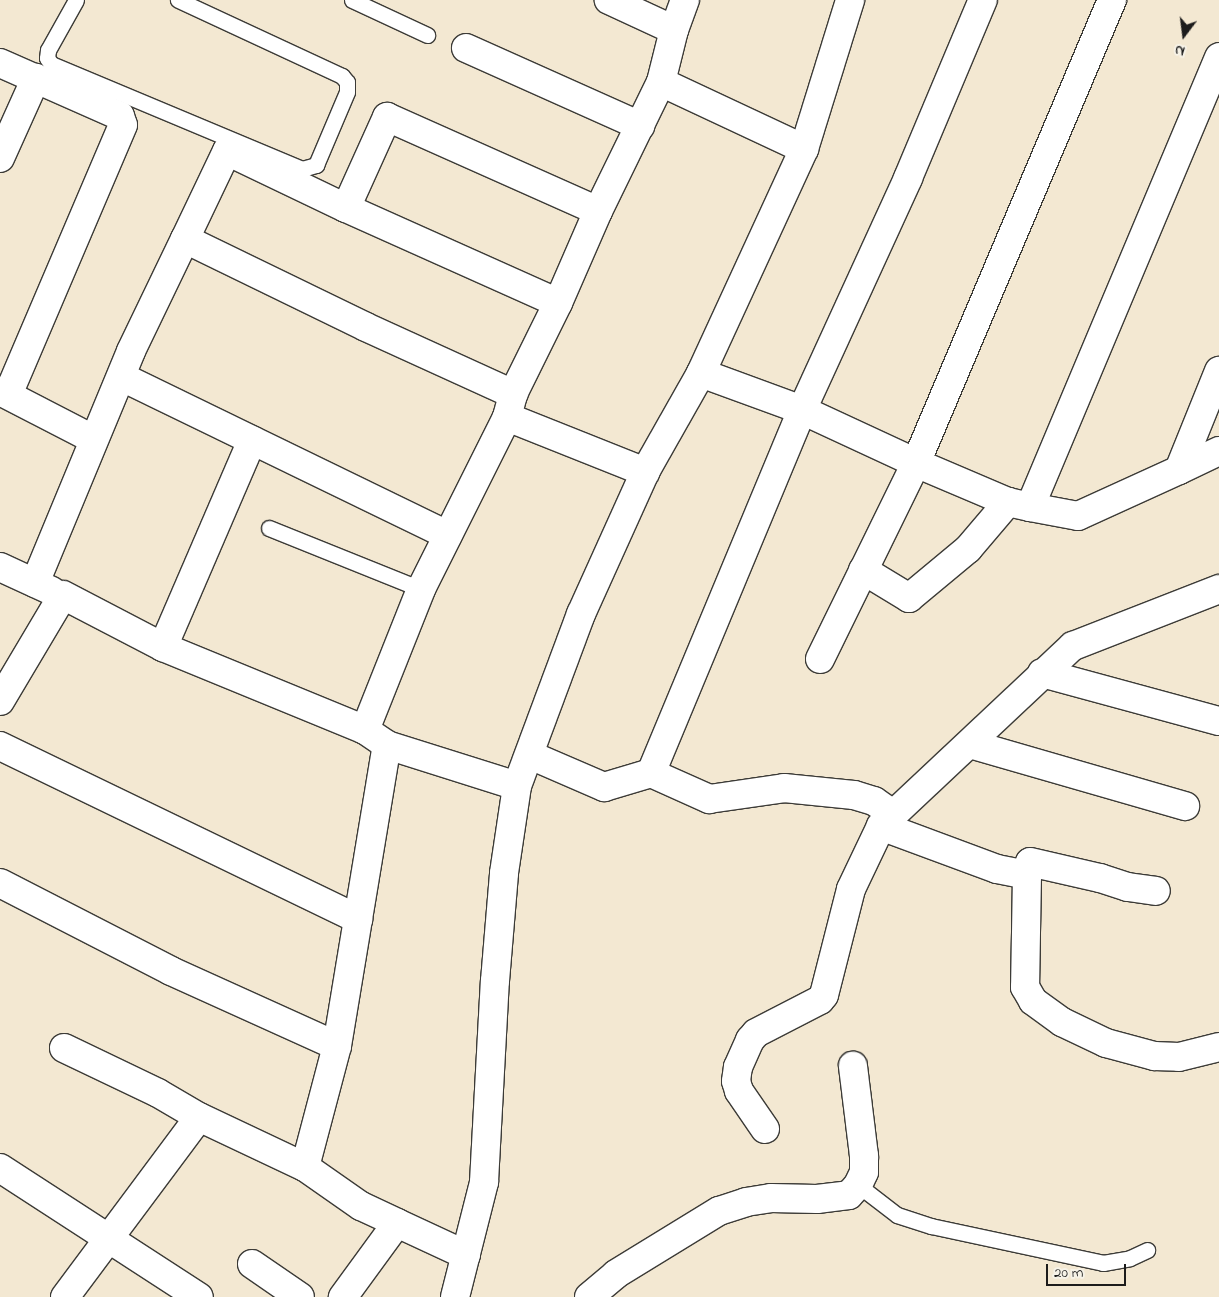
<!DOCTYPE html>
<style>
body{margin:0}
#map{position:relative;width:1219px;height:1297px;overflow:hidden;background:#f3e8d2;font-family:"Indie Flower",sans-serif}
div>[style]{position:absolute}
.roads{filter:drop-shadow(1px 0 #3c3b37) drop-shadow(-1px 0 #3c3b37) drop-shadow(0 1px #3c3b37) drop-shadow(0 -1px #3c3b37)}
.lane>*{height:15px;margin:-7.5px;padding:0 7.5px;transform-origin:7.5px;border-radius:7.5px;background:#fff}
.street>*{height:28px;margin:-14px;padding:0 14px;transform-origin:14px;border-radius:14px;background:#fff}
span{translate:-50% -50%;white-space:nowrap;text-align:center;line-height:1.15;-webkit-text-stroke:4.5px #f7f3e8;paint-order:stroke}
.north{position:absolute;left:1159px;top:10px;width:50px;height:50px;-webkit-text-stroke:4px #f7f3e8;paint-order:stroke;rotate:195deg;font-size:14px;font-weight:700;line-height:20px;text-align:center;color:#1c1c1c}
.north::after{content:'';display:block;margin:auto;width:18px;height:22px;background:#1c1c1c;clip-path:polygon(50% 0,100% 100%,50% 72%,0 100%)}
.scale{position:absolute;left:1046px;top:1264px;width:80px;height:22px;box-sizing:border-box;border:2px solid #1c1c1c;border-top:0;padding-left:6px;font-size:15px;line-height:18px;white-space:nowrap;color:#1c1c1c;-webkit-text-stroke:4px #f7f3e8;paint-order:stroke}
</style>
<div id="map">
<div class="roads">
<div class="lane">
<i style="left:76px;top:0;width:57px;rotate:119.2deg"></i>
<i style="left:48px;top:50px;width:8px;rotate:97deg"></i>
<i style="left:47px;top:58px;width:7px;rotate:56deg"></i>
<i style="left:51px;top:64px;width:272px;rotate:22.7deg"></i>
<i style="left:302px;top:169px;width:15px;rotate:-16deg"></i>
<i style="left:316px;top:165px;width:79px;rotate:-67deg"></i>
<i style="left:347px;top:92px;width:10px;rotate:-90deg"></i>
<i style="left:347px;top:82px;width:8px;rotate:-130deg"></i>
<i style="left:342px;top:76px;width:181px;rotate:-155.1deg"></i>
<i style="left:352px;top:0;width:83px;rotate:25deg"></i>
<i style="left:269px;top:528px;width:164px;rotate:21.9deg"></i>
<i style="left:858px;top:1185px;width:49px;rotate:37.6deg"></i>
<i style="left:897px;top:1215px;width:36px;rotate:18deg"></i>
<i style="left:931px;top:1226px;width:176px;rotate:12.1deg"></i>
<i style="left:1103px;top:1263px;width:27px;rotate:-10deg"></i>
<i style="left:1130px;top:1258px;width:19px;rotate:-25deg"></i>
</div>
<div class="street">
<i style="left:674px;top:30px;width:32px;rotate:-70deg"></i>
<i style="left:466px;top:48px;width:191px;rotate:24.1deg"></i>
<i style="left:0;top:63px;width:131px;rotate:23.8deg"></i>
<i style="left:120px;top:116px;width:9px;rotate:72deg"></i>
<i style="left:123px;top:125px;width:293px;rotate:113.1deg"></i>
<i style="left:661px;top:82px;width:158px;rotate:25.1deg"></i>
<i style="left:0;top:158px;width:88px;rotate:-65.8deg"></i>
<i style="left:346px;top:208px;width:232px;rotate:24.1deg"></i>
<i style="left:185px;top:239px;width:98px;rotate:-64.5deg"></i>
<i style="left:227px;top:151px;width:132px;rotate:25.6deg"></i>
<i style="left:346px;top:208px;width:100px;rotate:-65.7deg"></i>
<i style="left:387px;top:117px;width:231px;rotate:24deg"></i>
<i style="left:701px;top:373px;width:108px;rotate:20.1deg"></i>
<i style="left:802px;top:410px;width:126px;rotate:24.9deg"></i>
<i style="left:916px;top:463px;width:100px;rotate:23deg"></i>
<i style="left:1008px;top:502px;width:23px;rotate:13deg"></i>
<i style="left:1030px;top:507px;width:488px;rotate:-67.2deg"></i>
<i style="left:122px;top:377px;width:362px;rotate:25.9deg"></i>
<i style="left:0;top:391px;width:105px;rotate:27.3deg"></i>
<i style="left:507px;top:417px;width:149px;rotate:21.7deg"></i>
<i style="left:1179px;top:470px;width:44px;rotate:-25.4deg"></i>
<i style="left:1030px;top:507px;width:49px;rotate:10.6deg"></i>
<i style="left:1078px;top:516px;width:111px;rotate:-24.5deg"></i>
<i style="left:1179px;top:470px;width:107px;rotate:-68deg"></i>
<i style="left:0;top:567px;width:57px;rotate:24.8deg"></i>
<i style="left:863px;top:570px;width:54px;rotate:31.3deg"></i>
<i style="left:909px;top:598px;width:77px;rotate:-39.7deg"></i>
<i style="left:968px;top:549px;width:62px;rotate:-49.6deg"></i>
<i style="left:35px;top:583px;width:251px;rotate:-67.5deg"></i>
<i style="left:131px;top:351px;width:124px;rotate:-64.3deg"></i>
<i style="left:185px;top:239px;width:201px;rotate:25.9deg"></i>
<i style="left:366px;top:327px;width:162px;rotate:24.5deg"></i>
<i style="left:163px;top:647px;width:225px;rotate:-66.7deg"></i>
<i style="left:820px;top:659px;width:218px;rotate:-63.9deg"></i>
<i style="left:916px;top:463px;width:503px;rotate:-67.06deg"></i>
<i style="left:1042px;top:673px;width:183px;rotate:15.2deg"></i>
<i style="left:0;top:701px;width:123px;rotate:-59.3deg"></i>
<i style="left:63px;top:595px;width:113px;rotate:27.5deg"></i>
<i style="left:163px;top:647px;width:218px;rotate:22.3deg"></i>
<i style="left:365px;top:730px;width:27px;rotate:34deg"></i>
<i style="left:387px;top:745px;width:136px;rotate:17.5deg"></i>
<i style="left:365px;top:730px;width:152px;rotate:-68.3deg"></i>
<i style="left:421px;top:589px;width:192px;rotate:-63.4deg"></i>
<i style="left:507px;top:417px;width:24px;rotate:-75deg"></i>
<i style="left:513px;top:394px;width:102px;rotate:-63.7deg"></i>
<i style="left:558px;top:303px;width:100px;rotate:-66.5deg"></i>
<i style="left:598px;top:211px;width:144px;rotate:-64deg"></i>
<i style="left:661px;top:82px;width:54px;rotate:-76deg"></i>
<i style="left:674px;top:30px;width:72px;rotate:-155.2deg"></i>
<i style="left:970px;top:744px;width:224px;rotate:16.1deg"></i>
<i style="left:0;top:746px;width:398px;rotate:25.8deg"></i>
<i style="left:530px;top:755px;width:81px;rotate:23.4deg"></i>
<i style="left:604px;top:787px;width:49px;rotate:-16.6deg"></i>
<i style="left:651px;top:773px;width:393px;rotate:-67.4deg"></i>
<i style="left:802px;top:410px;width:255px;rotate:-65.4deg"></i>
<i style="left:908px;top:178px;width:193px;rotate:-67.2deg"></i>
<i style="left:651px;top:773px;width:64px;rotate:24.1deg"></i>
<i style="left:709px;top:799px;width:76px;rotate:-8.3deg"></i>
<i style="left:784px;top:788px;width:70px;rotate:5.7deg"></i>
<i style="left:854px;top:795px;width:21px;rotate:17deg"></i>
<i style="left:874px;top:801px;width:24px;rotate:35deg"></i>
<i style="left:881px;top:826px;width:124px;rotate:20.3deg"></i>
<i style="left:997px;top:869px;width:31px;rotate:11deg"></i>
<i style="left:1027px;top:875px;width:112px;rotate:91deg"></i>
<i style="left:1025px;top:987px;width:16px;rotate:60deg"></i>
<i style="left:1033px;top:1001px;width:36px;rotate:36deg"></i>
<i style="left:1062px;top:1022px;width:49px;rotate:25.5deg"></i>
<i style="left:1106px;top:1043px;width:50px;rotate:15.2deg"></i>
<i style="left:1154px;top:1056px;width:25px;rotate:2deg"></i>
<i style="left:1179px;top:1057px;width:41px;rotate:-14deg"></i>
<i style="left:1027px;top:875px;width:13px;rotate:-77deg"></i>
<i style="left:1030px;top:862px;width:72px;rotate:12.9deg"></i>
<i style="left:1100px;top:878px;width:29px;rotate:18deg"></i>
<i style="left:1128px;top:887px;width:28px;rotate:8deg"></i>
<i style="left:0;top:883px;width:192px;rotate:27.2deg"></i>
<i style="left:171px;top:971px;width:182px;rotate:24.3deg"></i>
<i style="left:64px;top:1048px;width:104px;rotate:25.6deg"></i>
<i style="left:158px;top:1093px;width:48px;rotate:30.3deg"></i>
<i style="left:765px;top:1129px;width:46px;rotate:-124.4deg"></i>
<i style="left:739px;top:1091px;width:10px;rotate:-107deg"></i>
<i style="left:736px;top:1081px;width:14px;rotate:-82deg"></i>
<i style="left:738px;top:1067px;width:30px;rotate:-66deg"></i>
<i style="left:750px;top:1040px;width:9px;rotate:-49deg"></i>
<i style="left:756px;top:1033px;width:72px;rotate:-27.3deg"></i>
<i style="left:820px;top:1000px;width:6px;rotate:-51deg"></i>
<i style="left:824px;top:995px;width:109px;rotate:-75.7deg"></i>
<i style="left:851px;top:889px;width:70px;rotate:-64.5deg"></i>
<i style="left:881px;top:826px;width:263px;rotate:-43.2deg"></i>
<i style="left:1073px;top:646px;width:157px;rotate:-21.3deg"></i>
<i style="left:305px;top:1167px;width:68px;rotate:34.9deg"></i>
<i style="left:361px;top:1206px;width:40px;rotate:25deg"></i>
<i style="left:397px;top:1223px;width:92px;rotate:126.1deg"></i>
<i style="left:0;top:1168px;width:237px;rotate:33deg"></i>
<i style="left:397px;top:1223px;width:76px;rotate:24.9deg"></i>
<i style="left:252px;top:1264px;width:58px;rotate:34.5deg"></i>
<i style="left:65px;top:1297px;width:224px;rotate:-53.3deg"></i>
<i style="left:199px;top:1117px;width:117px;rotate:25.3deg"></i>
<i style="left:305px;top:1167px;width:125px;rotate:-75.2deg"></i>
<i style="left:337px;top:1046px;width:305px;rotate:-80.6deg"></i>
<i style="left:455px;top:1297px;width:119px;rotate:-75.8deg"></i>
<i style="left:484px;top:1182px;width:201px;rotate:-86.9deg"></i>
<i style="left:495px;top:981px;width:108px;rotate:-85.2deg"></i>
<i style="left:504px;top:873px;width:88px;rotate:-81.5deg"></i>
<i style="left:517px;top:786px;width:184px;rotate:-69.6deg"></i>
<i style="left:581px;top:614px;width:156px;rotate:-65.7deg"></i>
<i style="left:645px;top:472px;width:114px;rotate:-60.5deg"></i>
<i style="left:701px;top:373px;width:247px;rotate:-65.3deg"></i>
<i style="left:804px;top:149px;width:156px;rotate:-72.8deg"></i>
<i style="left:589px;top:1297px;width:35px;rotate:-40deg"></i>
<i style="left:616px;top:1274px;width:121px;rotate:-31.5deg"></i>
<i style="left:719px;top:1211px;width:28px;rotate:-18deg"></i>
<i style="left:746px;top:1202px;width:25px;rotate:-9deg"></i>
<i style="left:771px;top:1198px;width:46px;rotate:1.2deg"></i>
<i style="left:817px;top:1199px;width:32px;rotate:-7deg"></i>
<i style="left:849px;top:1195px;width:13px;rotate:-48deg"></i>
<i style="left:858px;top:1185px;width:14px;rotate:-65deg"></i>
<i style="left:864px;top:1172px;width:16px;rotate:-90deg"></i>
<i style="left:864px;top:1156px;width:91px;rotate:-97deg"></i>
</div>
</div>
<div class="north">N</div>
<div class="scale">20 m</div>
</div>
